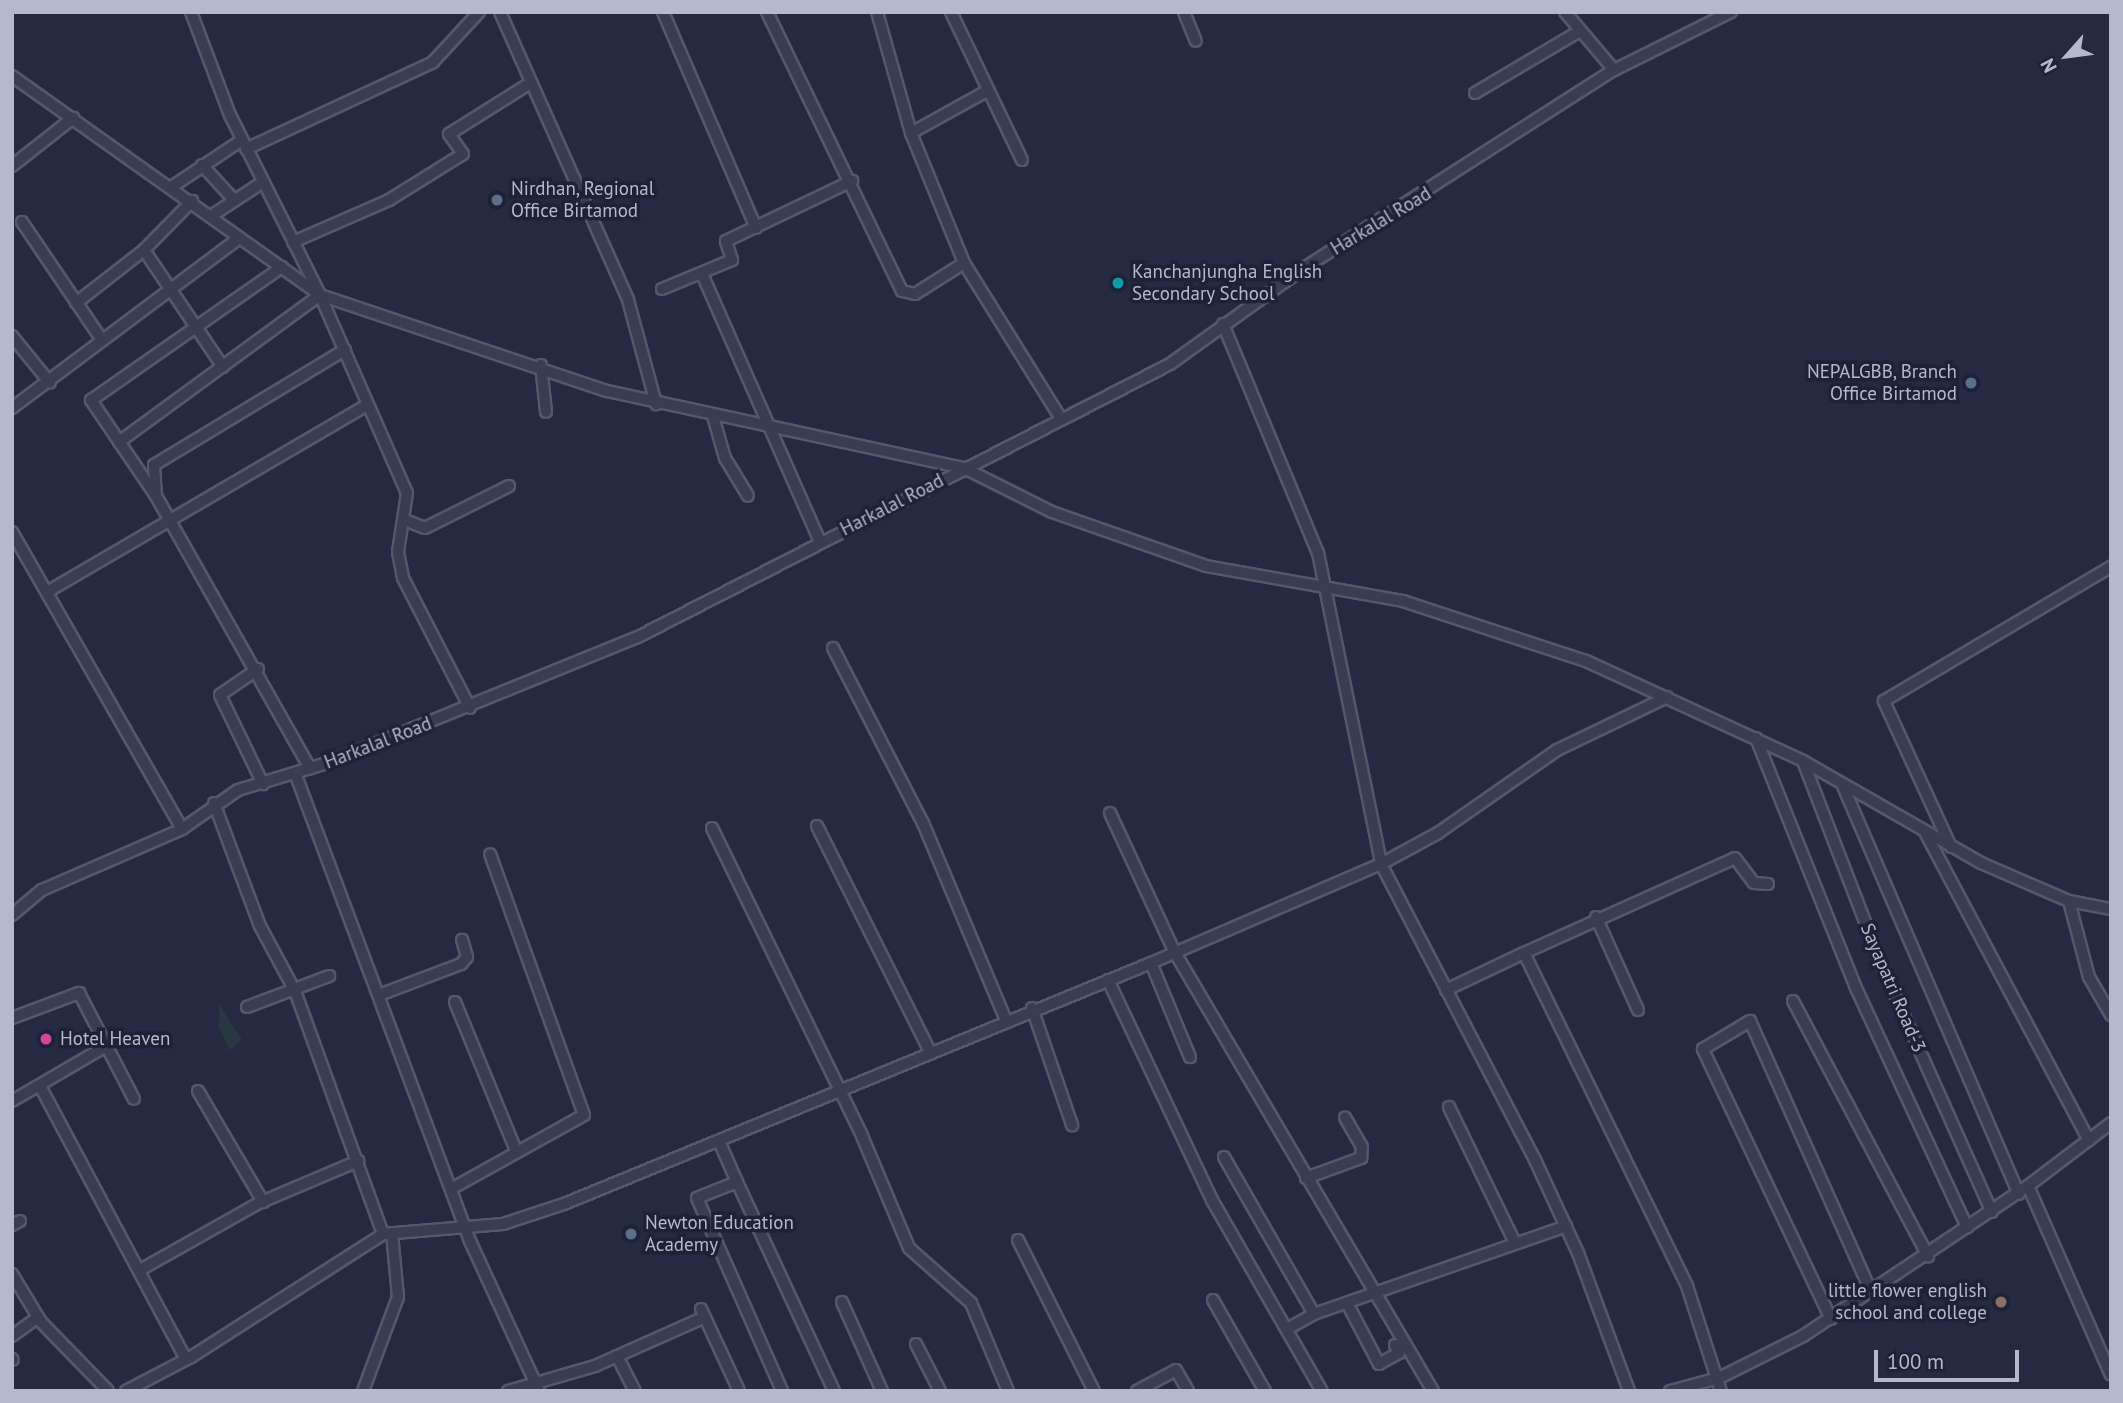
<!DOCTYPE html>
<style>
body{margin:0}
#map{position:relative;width:2123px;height:1403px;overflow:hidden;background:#252a42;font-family:"PT Sans",sans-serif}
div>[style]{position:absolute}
.green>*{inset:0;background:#273843}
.roads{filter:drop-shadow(2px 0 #54586c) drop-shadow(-2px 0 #54586c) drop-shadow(0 2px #54586c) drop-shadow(0 -2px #54586c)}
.minor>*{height:10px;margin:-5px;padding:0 5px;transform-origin:5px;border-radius:5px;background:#393d52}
.dots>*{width:19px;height:19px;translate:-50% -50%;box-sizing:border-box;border:4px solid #1e2237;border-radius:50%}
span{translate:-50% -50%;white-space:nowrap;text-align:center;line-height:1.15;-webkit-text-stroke:7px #1e2237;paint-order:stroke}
.poi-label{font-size:19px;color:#b6b9cc}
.left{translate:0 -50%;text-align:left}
.right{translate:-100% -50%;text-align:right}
.street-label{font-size:19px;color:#b6b9cc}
.frame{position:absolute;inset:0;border:14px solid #b6b9cc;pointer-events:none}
.north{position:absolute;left:2032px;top:21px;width:70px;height:70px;-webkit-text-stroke:5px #1e2237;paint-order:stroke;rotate:242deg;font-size:19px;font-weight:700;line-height:28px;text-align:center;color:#b6b9cc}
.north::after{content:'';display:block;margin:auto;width:24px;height:32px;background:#b6b9cc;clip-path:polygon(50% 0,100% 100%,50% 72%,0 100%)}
.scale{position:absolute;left:1874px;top:1350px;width:145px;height:32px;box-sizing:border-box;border:4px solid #b6b9cc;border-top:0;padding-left:9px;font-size:21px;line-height:24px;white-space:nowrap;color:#b6b9cc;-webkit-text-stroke:5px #1e2237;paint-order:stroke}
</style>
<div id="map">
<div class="green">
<i style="clip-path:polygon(219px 1004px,242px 1040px,230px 1050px,219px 1028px)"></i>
</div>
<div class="roads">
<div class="minor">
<i style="left:191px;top:12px;width:110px;rotate:69.3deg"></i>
<i style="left:230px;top:115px;width:201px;rotate:63.4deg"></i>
<i style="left:320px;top:295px;width:216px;rotate:66.3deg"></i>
<i style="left:407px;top:493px;width:60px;rotate:98.7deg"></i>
<i style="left:398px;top:552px;width:26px;rotate:79deg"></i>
<i style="left:403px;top:578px;width:146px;rotate:62.7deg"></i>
<i style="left:500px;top:12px;width:315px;rotate:66deg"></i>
<i style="left:628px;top:300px;width:108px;rotate:74.9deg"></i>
<i style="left:663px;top:12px;width:235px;rotate:66.7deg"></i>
<i style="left:767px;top:12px;width:310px;rotate:64.2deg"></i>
<i style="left:902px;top:291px;width:13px;rotate:13deg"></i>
<i style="left:915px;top:294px;width:58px;rotate:-32.3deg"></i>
<i style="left:877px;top:12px;width:126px;rotate:74.3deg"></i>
<i style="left:911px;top:133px;width:140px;rotate:67.8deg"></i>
<i style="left:964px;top:263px;width:184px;rotate:58.1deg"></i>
<i style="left:951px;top:12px;width:164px;rotate:64.4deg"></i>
<i style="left:1184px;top:12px;width:31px;rotate:68deg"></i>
<i style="left:1565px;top:12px;width:76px;rotate:49.8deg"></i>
<i style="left:12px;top:76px;width:378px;rotate:35.4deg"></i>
<i style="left:320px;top:295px;width:303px;rotate:18.5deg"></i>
<i style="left:607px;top:391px;width:365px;rotate:12.2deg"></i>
<i style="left:964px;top:468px;width:98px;rotate:26.6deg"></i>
<i style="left:1052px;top:512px;width:163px;rotate:19.3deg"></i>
<i style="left:1206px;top:566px;width:200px;rotate:10.1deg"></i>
<i style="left:1403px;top:601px;width:193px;rotate:18.2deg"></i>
<i style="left:1586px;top:661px;width:239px;rotate:24.7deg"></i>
<i style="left:1803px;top:761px;width:205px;rotate:29.8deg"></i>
<i style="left:1981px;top:863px;width:96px;rotate:23.4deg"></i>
<i style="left:2069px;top:901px;width:43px;rotate:10.8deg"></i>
<i style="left:1475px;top:93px;width:120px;rotate:-30.6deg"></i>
<i style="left:911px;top:133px;width:85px;rotate:-29deg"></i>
<i style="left:246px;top:149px;width:206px;rotate:-24.9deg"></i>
<i style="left:433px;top:62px;width:68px;rotate:-47.4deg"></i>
<i style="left:202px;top:165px;width:47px;rotate:47.6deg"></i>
<i style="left:12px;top:166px;width:78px;rotate:-38.2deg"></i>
<i style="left:173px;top:186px;width:83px;rotate:-33.7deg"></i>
<i style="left:214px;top:214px;width:59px;rotate:-33.1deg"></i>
<i style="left:22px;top:222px;width:143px;rotate:55.9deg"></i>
<i style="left:293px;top:242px;width:105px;rotate:-23.6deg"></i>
<i style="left:389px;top:200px;width:87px;rotate:-31.9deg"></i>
<i style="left:463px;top:154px;width:24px;rotate:-125deg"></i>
<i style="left:449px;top:134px;width:92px;rotate:-32.1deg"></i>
<i style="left:144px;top:250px;width:141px;rotate:56deg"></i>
<i style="left:282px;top:267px;width:233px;rotate:145.1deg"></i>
<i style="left:91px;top:400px;width:116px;rotate:55.9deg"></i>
<i style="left:156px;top:496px;width:313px;rotate:60.5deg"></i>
<i style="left:702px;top:274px;width:292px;rotate:66.2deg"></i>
<i style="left:662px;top:289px;width:76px;rotate:-22.5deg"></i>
<i style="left:732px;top:260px;width:20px;rotate:-108deg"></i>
<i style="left:726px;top:241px;width:140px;rotate:-25.5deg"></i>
<i style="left:76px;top:303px;width:86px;rotate:-37.9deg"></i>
<i style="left:144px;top:250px;width:69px;rotate:-45.6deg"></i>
<i style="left:1223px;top:324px;width:248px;rotate:67.5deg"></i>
<i style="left:1318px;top:553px;width:317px;rotate:78.5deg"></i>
<i style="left:1381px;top:864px;width:334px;rotate:62.5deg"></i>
<i style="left:1535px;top:1160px;width:102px;rotate:65.2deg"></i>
<i style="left:1578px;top:1253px;width:147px;rotate:69.7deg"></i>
<i style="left:12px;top:336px;width:60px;rotate:51deg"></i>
<i style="left:541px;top:365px;width:47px;rotate:83.9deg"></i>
<i style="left:12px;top:408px;width:284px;rotate:-36.8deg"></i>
<i style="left:713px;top:416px;width:44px;rotate:74.1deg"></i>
<i style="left:725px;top:458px;width:44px;rotate:58.8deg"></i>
<i style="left:119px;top:442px;width:249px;rotate:-36.2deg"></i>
<i style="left:156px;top:495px;width:30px;rotate:-94deg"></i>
<i style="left:154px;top:465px;width:223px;rotate:-31.1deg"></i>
<i style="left:407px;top:521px;width:19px;rotate:21deg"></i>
<i style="left:425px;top:528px;width:94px;rotate:-26.6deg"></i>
<i style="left:12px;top:532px;width:342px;rotate:60.2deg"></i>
<i style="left:47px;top:592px;width:371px;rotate:-30.3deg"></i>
<i style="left:833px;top:648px;width:197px;rotate:62.8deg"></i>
<i style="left:923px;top:823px;width:212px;rotate:67.2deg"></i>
<i style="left:258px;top:669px;width:46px;rotate:145.6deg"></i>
<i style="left:220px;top:695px;width:99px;rotate:64.2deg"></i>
<i style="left:1756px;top:738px;width:269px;rotate:68.2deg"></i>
<i style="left:1856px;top:988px;width:264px;rotate:65.1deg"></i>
<i style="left:1803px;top:761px;width:225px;rotate:68.9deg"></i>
<i style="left:1884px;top:971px;width:264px;rotate:65.9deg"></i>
<i style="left:295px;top:773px;width:500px;rotate:69.5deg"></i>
<i style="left:470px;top:1241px;width:165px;rotate:65.3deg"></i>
<i style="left:1843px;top:786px;width:444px;rotate:66.7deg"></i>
<i style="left:214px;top:803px;width:131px;rotate:69.5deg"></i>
<i style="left:260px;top:926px;width:74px;rotate:61.7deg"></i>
<i style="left:295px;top:991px;width:258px;rotate:70.1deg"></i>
<i style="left:1110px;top:813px;width:152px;rotate:65.1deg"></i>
<i style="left:1174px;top:951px;width:511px;rotate:59.52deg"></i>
<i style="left:817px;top:826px;width:250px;rotate:63.4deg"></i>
<i style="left:712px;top:828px;width:343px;rotate:64deg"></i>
<i style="left:862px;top:1136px;width:121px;rotate:67.2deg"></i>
<i style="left:909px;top:1248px;width:83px;rotate:41.6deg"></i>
<i style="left:971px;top:1303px;width:95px;rotate:67.2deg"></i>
<i style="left:1926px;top:834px;width:347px;rotate:62deg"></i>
<i style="left:1951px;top:847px;width:161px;rotate:-114.7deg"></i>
<i style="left:1884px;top:701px;width:264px;rotate:-30.6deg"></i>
<i style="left:2069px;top:901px;width:79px;rotate:75.3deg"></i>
<i style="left:2089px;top:977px;width:44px;rotate:59.9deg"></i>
<i style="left:12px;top:915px;width:39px;rotate:-40deg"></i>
<i style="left:42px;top:890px;width:153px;rotate:-23.5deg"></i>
<i style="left:182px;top:829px;width:68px;rotate:-34.9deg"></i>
<i style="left:238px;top:790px;width:96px;rotate:-16.9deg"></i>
<i style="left:330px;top:762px;width:332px;rotate:-22.1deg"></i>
<i style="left:638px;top:637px;width:598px;rotate:-27.16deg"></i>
<i style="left:1170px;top:364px;width:165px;rotate:-35.6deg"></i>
<i style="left:1304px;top:268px;width:368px;rotate:-32.6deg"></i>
<i style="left:1614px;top:70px;width:131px;rotate:-26.4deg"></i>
<i style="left:1596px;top:917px;width:102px;rotate:65.7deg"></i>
<i style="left:1524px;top:953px;width:231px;rotate:-24.2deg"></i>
<i style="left:1735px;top:858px;width:31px;rotate:53deg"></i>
<i style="left:1754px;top:883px;width:14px;rotate:4deg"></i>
<i style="left:1151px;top:963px;width:102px;rotate:67.5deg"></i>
<i style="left:1108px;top:980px;width:243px;rotate:64.7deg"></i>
<i style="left:1212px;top:1200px;width:220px;rotate:60.1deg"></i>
<i style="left:1446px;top:990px;width:86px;rotate:-25.4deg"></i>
<i style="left:1524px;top:953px;width:371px;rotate:63.9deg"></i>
<i style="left:1687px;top:1286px;width:110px;rotate:72.1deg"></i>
<i style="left:379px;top:995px;width:88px;rotate:-20.7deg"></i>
<i style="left:461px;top:964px;width:9px;rotate:-49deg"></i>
<i style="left:467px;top:957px;width:18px;rotate:-106deg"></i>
<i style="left:1793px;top:1001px;width:289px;rotate:62.1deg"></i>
<i style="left:455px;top:1002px;width:161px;rotate:67.7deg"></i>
<i style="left:247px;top:1007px;width:88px;rotate:-20.7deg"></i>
<i style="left:1032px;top:1008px;width:124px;rotate:71.1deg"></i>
<i style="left:12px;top:1018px;width:72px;rotate:-20.5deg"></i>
<i style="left:79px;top:993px;width:119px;rotate:62.6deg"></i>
<i style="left:40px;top:1086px;width:308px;rotate:61.9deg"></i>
<i style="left:198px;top:1091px;width:129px;rotate:59.6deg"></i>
<i style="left:12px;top:1101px;width:111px;rotate:-30.3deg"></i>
<i style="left:1449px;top:1107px;width:151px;rotate:64.1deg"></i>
<i style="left:719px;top:1141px;width:45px;rotate:66.3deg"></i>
<i style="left:737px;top:1182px;width:43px;rotate:158.2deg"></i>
<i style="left:697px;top:1198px;width:211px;rotate:66.2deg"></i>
<i style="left:1224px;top:1157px;width:181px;rotate:60.2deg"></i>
<i style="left:1314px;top:1314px;width:31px;rotate:151deg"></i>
<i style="left:1306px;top:1178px;width:59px;rotate:-20deg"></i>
<i style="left:1361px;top:1158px;width:11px;rotate:-85deg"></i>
<i style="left:1362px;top:1147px;width:34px;rotate:-120deg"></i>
<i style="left:737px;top:1182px;width:230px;rotate:65.1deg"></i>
<i style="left:2028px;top:1186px;width:104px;rotate:-37.2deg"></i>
<i style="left:451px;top:1189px;width:152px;rotate:-29.1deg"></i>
<i style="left:584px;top:1115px;width:277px;rotate:-109.8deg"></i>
<i style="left:12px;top:1225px;width:9px;rotate:-27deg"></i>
<i style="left:1018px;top:1240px;width:169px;rotate:63.3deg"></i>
<i style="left:140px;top:1270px;width:137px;rotate:-29.4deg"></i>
<i style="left:259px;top:1203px;width:108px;rotate:-23deg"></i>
<i style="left:12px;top:1274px;width:56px;rotate:58.9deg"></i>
<i style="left:41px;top:1322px;width:96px;rotate:45.8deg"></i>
<i style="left:1213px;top:1300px;width:105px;rotate:60.3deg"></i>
<i style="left:842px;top:1302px;width:98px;rotate:65.8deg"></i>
<i style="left:1347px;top:1303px;width:69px;rotate:62.3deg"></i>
<i style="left:1379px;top:1364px;width:23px;rotate:-29deg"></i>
<i style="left:1399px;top:1353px;width:9px;rotate:-117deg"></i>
<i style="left:701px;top:1309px;width:90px;rotate:65.1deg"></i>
<i style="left:1314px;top:1314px;width:267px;rotate:-19.2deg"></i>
<i style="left:1831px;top:1319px;width:299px;rotate:-115.4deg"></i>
<i style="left:1703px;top:1049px;width:55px;rotate:-30.8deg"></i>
<i style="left:1750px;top:1021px;width:297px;rotate:65.9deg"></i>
<i style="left:12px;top:1336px;width:32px;rotate:-36deg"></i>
<i style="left:916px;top:1344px;width:53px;rotate:62.9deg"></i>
<i style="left:617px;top:1356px;width:39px;rotate:63deg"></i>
<i style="left:12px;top:1359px;width:1px;rotate:45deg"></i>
<i style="left:126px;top:1391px;width:73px;rotate:-27.6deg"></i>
<i style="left:191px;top:1357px;width:228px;rotate:-32.6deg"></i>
<i style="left:383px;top:1234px;width:120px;rotate:-4.8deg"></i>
<i style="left:503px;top:1224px;width:64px;rotate:-18.2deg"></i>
<i style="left:564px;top:1204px;width:635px;rotate:-22.32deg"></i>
<i style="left:1151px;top:963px;width:250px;rotate:-23.3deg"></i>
<i style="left:1381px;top:864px;width:65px;rotate:-28.5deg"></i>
<i style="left:1438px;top:833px;width:145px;rotate:-34.9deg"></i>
<i style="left:1557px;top:750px;width:122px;rotate:-25.7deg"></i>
<i style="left:363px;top:1391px;width:100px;rotate:-69.6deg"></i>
<i style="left:398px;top:1297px;width:64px;rotate:-95.4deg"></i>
<i style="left:508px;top:1391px;width:91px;rotate:-16deg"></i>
<i style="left:595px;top:1366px;width:120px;rotate:-24deg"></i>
<i style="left:1137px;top:1391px;width:44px;rotate:-28.3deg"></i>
<i style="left:1176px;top:1370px;width:24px;rotate:60deg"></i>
<i style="left:1670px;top:1391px;width:51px;rotate:-14.9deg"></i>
<i style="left:1719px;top:1378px;width:94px;rotate:-26.6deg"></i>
<i style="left:1803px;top:1336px;width:270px;rotate:-33.7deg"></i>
<i style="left:2028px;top:1186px;width:206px;rotate:66.3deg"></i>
</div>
</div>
<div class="dots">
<i style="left:497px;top:200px;background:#5c6f8a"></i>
<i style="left:1118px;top:283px;background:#0f9aa8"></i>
<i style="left:1971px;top:383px;background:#5c6f8a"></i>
<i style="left:46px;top:1039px;background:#d1479c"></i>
<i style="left:631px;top:1234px;background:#5c6f8a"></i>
<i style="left:2001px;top:1302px;background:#8d6e63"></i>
</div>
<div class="poi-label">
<span class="left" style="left:511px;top:200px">Nirdhan, Regional<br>Office Birtamod</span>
<span class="left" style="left:1132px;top:283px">Kanchanjungha English<br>Secondary School</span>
<span class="right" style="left:1957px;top:383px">NEPALGBB, Branch<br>Office Birtamod</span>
<span class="left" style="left:60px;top:1039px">Hotel Heaven</span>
<span class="left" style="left:645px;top:1234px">Newton Education<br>Academy</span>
<span class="right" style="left:1987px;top:1302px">little flower english<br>school and college</span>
</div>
<div class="street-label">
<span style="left:1381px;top:221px;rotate:-31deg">Harkalal Road</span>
<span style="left:892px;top:505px;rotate:-27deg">Harkalal Road</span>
<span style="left:378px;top:743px;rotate:-21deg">Harkalal Road</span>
<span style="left:1893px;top:988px;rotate:67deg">Sayapatri Road-3</span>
</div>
<div class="frame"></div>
<div class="north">N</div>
<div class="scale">100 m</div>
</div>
